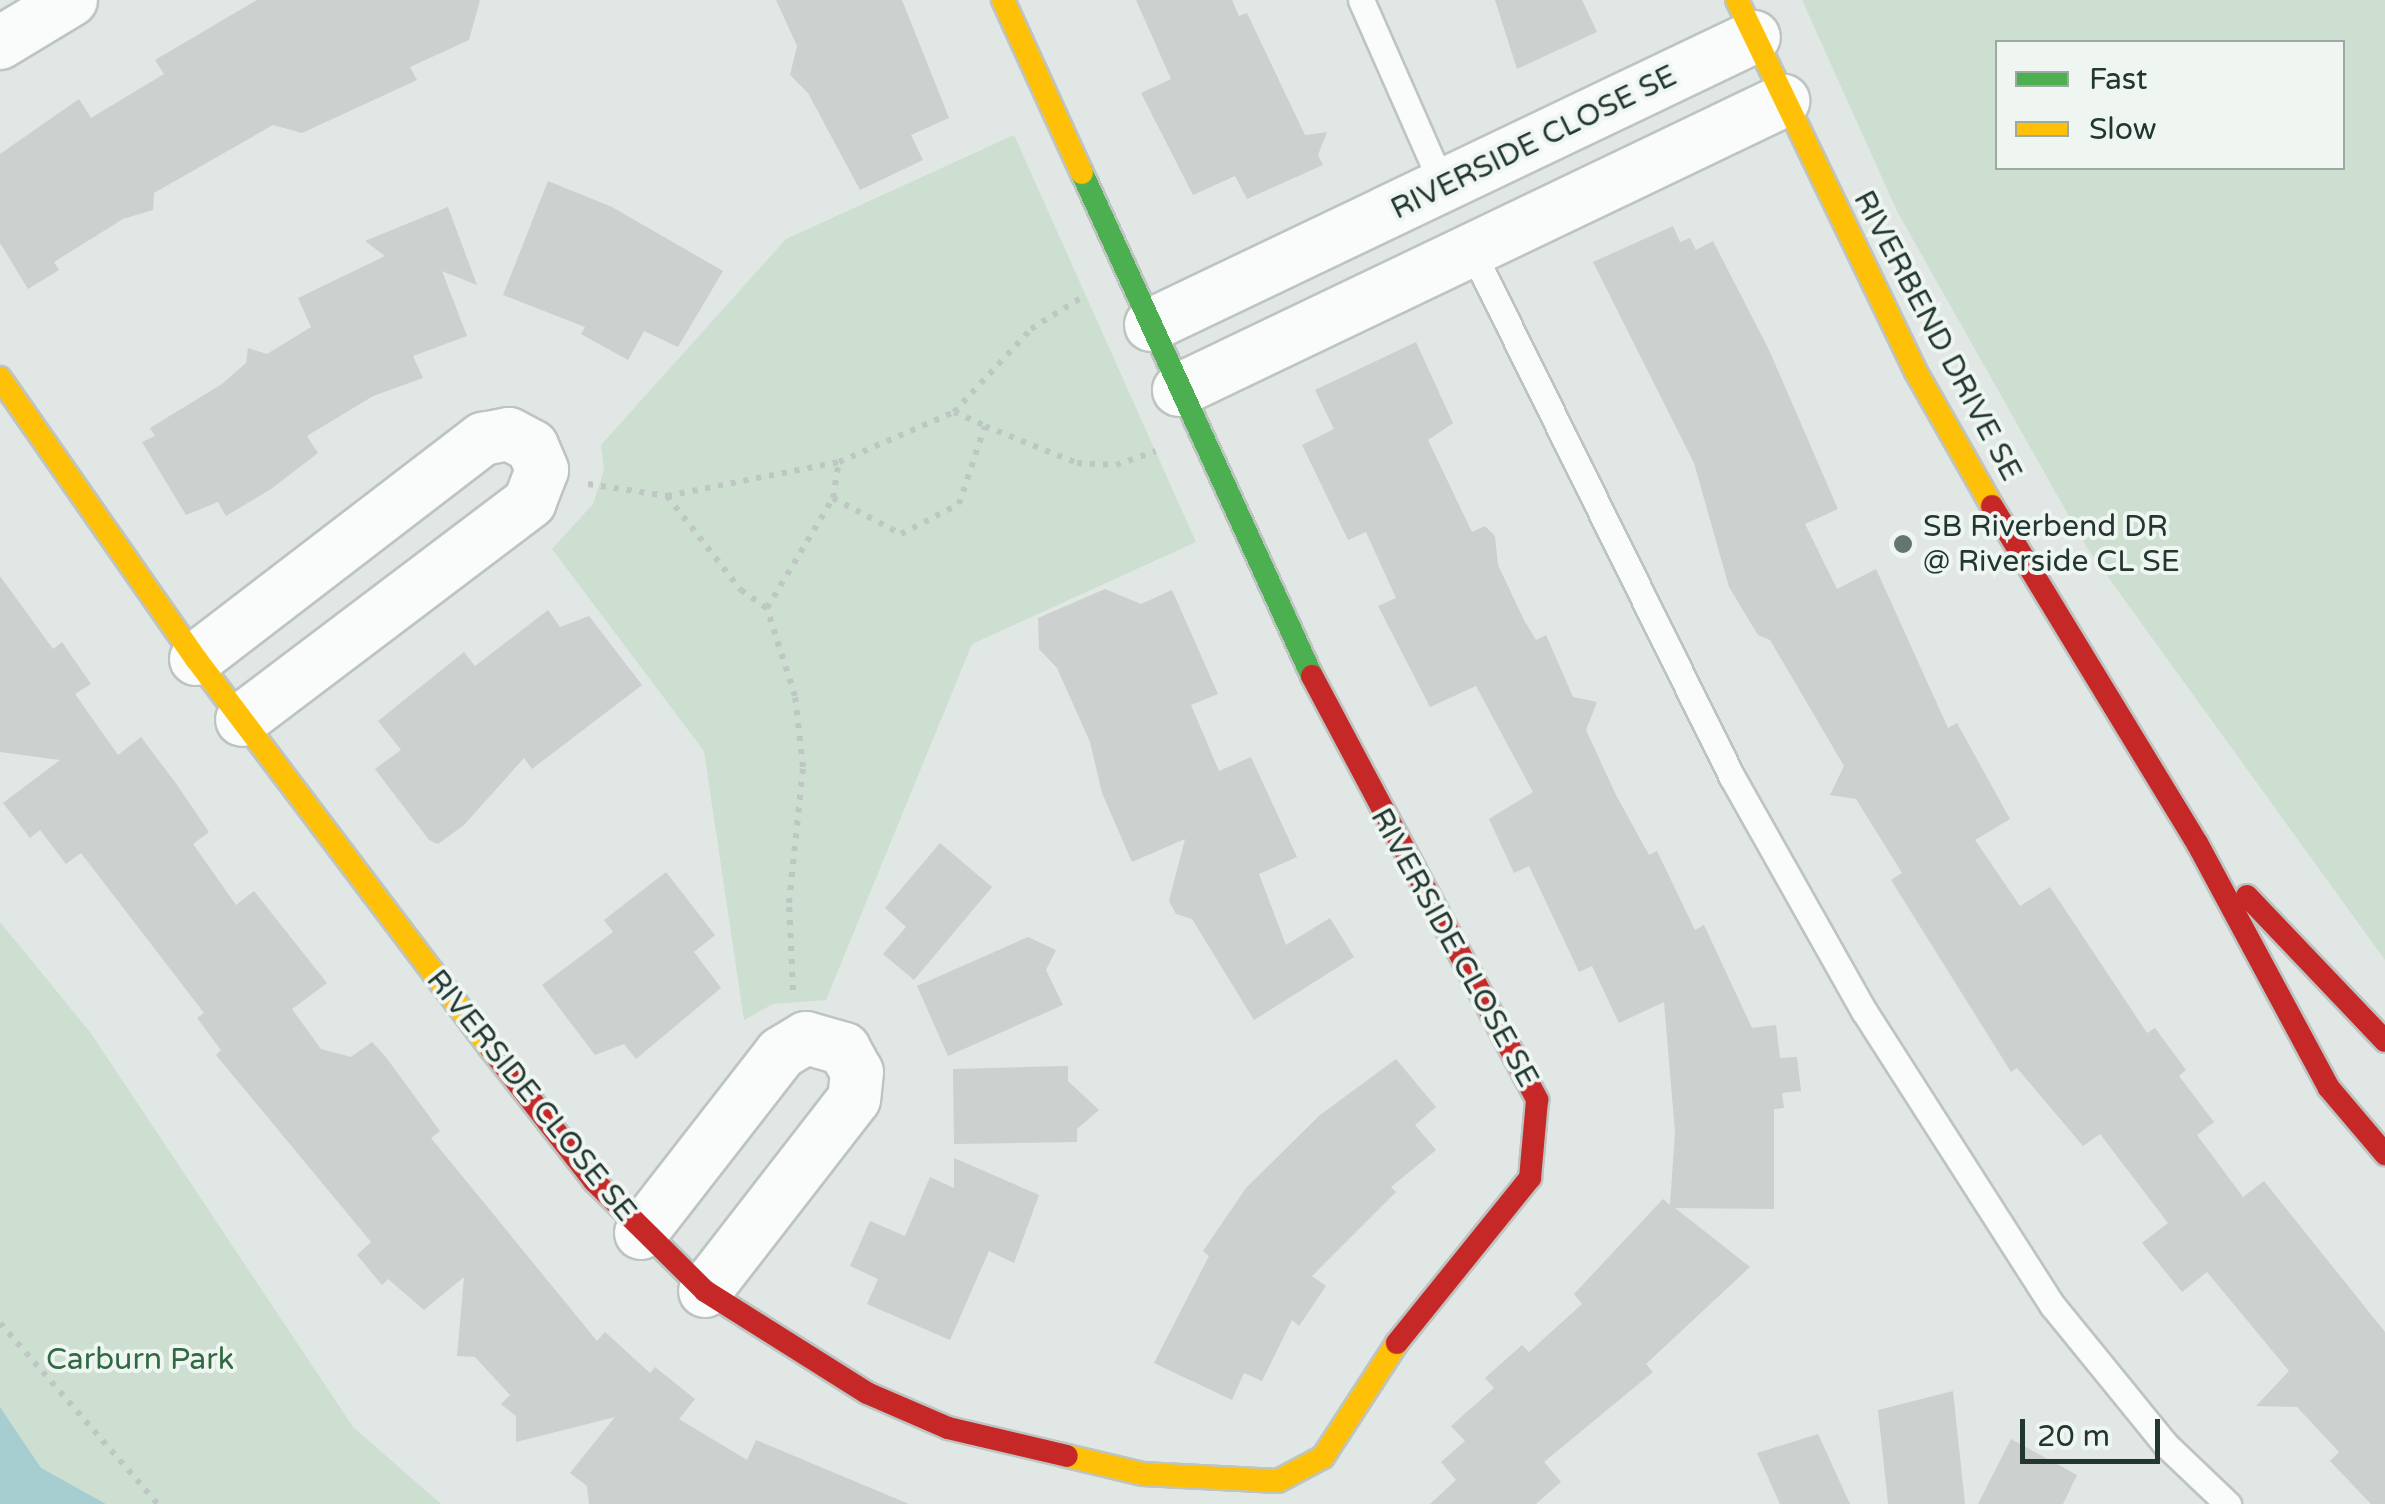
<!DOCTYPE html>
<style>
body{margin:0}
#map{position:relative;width:2385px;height:1504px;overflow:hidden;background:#e1e7e4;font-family:"Varela Round",sans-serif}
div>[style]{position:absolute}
.green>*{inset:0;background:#ccdfd0}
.water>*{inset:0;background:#a6ced1}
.building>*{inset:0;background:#ccd0ce}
.path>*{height:6px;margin-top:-3px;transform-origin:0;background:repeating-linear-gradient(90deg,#bfc7c4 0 5px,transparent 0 13px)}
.roads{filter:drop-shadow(2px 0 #bec4c1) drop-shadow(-2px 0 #bec4c1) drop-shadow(0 2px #bec4c1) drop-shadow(0 -2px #bec4c1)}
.lane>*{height:25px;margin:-12.5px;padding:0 12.5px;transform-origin:12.5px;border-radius:12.5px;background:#fafbfb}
.street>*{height:52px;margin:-26px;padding:0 26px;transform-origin:26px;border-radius:26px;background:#fafbfb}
.fast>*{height:22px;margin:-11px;padding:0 11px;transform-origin:11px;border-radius:11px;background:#4caf50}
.slow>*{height:22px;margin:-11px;padding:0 11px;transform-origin:11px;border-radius:11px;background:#ffc107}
.jam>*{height:22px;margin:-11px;padding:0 11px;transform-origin:11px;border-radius:11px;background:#c62828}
.dots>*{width:28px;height:28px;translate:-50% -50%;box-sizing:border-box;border:5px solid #eff6f2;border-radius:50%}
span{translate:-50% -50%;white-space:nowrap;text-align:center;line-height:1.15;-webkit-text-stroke:8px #eff6f2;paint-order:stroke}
.street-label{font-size:30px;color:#223730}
.poi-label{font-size:30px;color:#223730}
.left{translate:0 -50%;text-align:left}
.park-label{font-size:30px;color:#316942}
.legend{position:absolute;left:1995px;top:40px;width:350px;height:130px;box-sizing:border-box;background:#eff6f2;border:2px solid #9daaa4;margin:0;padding:12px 18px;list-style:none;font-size:30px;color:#223730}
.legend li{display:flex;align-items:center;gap:20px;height:50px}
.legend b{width:50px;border:2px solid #9daaa4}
.scale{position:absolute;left:2020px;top:1419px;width:140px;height:45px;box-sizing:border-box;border:5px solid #223730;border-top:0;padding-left:12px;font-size:30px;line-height:35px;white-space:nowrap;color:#223730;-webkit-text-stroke:8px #eff6f2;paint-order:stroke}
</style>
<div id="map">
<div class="green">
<i style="clip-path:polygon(evenodd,1802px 0,2385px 0,2385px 960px,2087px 548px,1897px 211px,1802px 0,1998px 42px,2342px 42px,2342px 168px,1998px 168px,1998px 42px)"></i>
<i style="clip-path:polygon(1014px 135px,1196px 542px,972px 644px,826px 1000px,773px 1004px,744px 1020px,704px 751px,552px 549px,593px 504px,604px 470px,601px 445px,786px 239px)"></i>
<i style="clip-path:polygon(0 922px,90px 1032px,353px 1427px,441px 1504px,0 1504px)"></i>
</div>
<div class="water">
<i style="clip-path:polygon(0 1407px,41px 1468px,106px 1504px,0 1504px)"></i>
</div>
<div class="building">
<i style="clip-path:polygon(257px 0,480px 0,469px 40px,410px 67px,417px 80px,302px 133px,273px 125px,154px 193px,153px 210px,123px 219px,54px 262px,59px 270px,28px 289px,0 243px,0 154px,79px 99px,91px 118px,164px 74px,155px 60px)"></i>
<i style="clip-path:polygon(776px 0,902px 0,949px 118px,911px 135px,923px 160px,860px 190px,808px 93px,790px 75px,797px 46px)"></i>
<i style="clip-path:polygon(1136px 0,1232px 0,1239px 16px,1247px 13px,1305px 135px,1327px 132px,1318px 155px,1323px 165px,1247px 199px,1235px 176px,1193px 195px,1141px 93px,1171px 79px)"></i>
<i style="clip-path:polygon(1495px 0,1582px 0,1597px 32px,1517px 69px)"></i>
<i style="clip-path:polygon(548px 181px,612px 207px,723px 271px,678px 347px,644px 331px,628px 360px,581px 334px,585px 327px,503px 295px)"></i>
<i style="clip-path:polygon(448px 207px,477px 285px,442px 271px,467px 336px,413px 356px,423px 378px,373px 396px,307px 436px,318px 453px,271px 489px,226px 516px,218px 502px,186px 515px,142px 442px,155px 436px,150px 428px,222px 384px,246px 363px,248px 348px,267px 354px,311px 327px,298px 298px,385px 256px,365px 241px)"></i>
<i style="clip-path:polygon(1673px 226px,1680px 242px,1690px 238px,1696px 250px,1713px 241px,1769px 350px,1838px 509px,1805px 524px,1837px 589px,1876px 569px,1948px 728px,1957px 723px,2010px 819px,1975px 840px,2020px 906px,2050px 887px,2147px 1033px,2155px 1028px,2186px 1070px,2179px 1076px,2214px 1122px,2197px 1135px,2243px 1197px,2264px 1181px,2385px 1332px,2385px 1504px,2371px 1504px,2330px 1461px,2339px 1452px,2297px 1407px,2256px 1406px,2289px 1371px,2207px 1272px,2182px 1292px,2142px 1243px,2168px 1223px,2100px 1134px,2083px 1146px,2017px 1068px,2011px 1072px,1891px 880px,1902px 873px,1856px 799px,1830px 795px,1844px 766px,1770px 640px,1758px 635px,1729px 587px,1694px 463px,1593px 262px)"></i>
<i style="clip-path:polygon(1416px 342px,1453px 423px,1428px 440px,1472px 532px,1485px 526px,1495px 536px,1498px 565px,1524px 620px,1536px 640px,1546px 635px,1573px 697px,1597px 702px,1586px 730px,1616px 795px,1649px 855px,1657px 851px,1695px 930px,1704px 925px,1752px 1028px,1776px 1025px,1780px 1058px,1797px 1057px,1801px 1091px,1782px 1093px,1784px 1108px,1774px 1109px,1774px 1209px,1675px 1208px,1750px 1267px,1646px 1364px,1653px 1372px,1544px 1462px,1561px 1482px,1536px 1504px,1430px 1504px,1456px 1480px,1441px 1462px,1465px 1441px,1451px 1426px,1494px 1388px,1485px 1378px,1522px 1345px,1529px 1352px,1582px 1304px,1574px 1294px,1663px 1199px,1670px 1205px,1675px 1132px,1664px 1002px,1619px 1023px,1592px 966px,1579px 972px,1529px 866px,1514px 873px,1489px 819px,1533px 792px,1476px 686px,1430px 707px,1378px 606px,1396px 598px,1366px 532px,1348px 540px,1302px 445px,1334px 429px,1315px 390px)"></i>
<i style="clip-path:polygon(0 576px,53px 649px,62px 642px,91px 684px,75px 694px,118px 755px,141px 737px,175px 782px,209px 832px,193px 844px,236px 905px,254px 891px,327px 983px,292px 1009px,321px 1049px,351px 1057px,372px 1042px,385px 1056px,440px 1131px,431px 1138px,597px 1341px,605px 1332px,650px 1373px,655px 1367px,695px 1399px,679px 1419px,747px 1460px,756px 1440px,909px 1504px,589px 1504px,587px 1486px,570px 1473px,615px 1417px,516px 1442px,516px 1416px,501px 1404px,510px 1395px,475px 1357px,457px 1356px,464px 1277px,424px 1310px,388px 1279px,382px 1285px,357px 1255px,371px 1242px,216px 1055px,221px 1050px,197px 1018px,204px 1013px,81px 853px,66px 864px,40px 830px,30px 838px,3px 803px,60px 760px,0 752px)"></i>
<i style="clip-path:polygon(1105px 589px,1141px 604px,1172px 590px,1218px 694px,1191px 705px,1219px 771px,1251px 757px,1297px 857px,1259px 874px,1286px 945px,1330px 918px,1354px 957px,1254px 1020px,1192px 919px,1176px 914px,1169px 901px,1185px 839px,1132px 862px,1102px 793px,1090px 742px,1057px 668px,1039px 649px,1038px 618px)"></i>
<i style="clip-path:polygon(548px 610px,560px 627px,589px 616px,642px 685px,532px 769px,524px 758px,464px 825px,438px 844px,429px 840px,375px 769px,401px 750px,378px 721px,464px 652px,475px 666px)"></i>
<i style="clip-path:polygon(940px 843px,992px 887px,914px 980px,883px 954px,906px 927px,885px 908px)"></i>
<i style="clip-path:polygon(666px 872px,715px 935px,694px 952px,721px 988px,636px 1059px,624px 1044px,595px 1055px,542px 985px,613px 932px,604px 920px)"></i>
<i style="clip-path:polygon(1028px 937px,1056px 950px,1046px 970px,1063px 1005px,948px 1056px,917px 986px)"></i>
<i style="clip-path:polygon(1396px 1059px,1436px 1107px,1415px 1125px,1436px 1150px,1391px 1187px,1396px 1192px,1312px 1276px,1326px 1286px,1299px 1326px,1292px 1320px,1262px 1381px,1244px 1373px,1232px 1400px,1154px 1363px,1209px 1256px,1203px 1251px,1246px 1188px,1320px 1115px)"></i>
<i style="clip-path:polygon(1068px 1066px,1068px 1081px,1099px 1110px,1077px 1129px,1077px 1142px,954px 1144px,953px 1069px)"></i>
<i style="clip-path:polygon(954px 1158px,1039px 1195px,1014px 1263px,989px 1251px,950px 1340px,867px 1304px,878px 1279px,850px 1266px,870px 1221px,905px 1236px,930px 1177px,954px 1188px)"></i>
<i style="clip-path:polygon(1953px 1391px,1965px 1504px,1888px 1504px,1878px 1410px)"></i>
<i style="clip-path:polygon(1818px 1434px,1850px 1504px,1780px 1504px,1757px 1453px)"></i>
<i style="clip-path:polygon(2011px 1439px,2077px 1475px,2063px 1504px,1978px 1504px)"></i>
</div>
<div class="path">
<i style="left:954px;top:412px;width:34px;rotate:24deg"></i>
<i style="left:588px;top:484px;width:80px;rotate:8.6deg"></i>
<i style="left:667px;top:496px;width:175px;rotate:-11.2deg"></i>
<i style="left:839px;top:462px;width:125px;rotate:-23.5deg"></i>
<i style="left:954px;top:412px;width:113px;rotate:-47.1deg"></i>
<i style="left:1031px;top:329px;width:62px;rotate:-31.9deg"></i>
<i style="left:667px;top:496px;width:120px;rotate:51.8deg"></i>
<i style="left:741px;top:590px;width:32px;rotate:35deg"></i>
<i style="left:833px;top:498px;width:36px;rotate:-81deg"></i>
<i style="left:793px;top:990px;width:87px;rotate:-92.6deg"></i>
<i style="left:789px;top:903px;width:137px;rotate:-84.1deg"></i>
<i style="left:803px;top:767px;width:71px;rotate:-96.4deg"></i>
<i style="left:795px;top:696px;width:92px;rotate:-107.7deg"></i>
<i style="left:767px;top:608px;width:128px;rotate:-59deg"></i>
<i style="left:833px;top:498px;width:77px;rotate:27.9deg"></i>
<i style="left:901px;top:534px;width:65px;rotate:-27.3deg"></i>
<i style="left:959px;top:504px;width:82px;rotate:-71.6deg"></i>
<i style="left:985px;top:426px;width:99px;rotate:21.9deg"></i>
<i style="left:1077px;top:463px;width:39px;rotate:3deg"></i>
<i style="left:1116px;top:465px;width:42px;rotate:-19.3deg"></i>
<i style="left:0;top:1323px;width:240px;rotate:48.9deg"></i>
</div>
<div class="roads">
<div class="lane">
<i style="left:1361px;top:0;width:203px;rotate:66.2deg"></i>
<i style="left:1471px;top:249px;width:589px;rotate:63.7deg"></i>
<i style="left:1732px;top:777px;width:269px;rotate:60.6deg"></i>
<i style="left:1864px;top:1011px;width:350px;rotate:57.4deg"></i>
<i style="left:2053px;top:1306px;width:179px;rotate:50.9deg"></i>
<i style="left:2166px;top:1445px;width:86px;rotate:43.6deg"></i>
</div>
<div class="street">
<i style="left:0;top:43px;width:83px;rotate:-31.2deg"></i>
<i style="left:1151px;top:325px;width:668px;rotate:-25.53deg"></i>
<i style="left:1179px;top:390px;width:670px;rotate:-25.57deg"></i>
<i style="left:196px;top:659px;width:362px;rotate:-37.5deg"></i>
<i style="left:483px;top:439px;width:26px;rotate:-11deg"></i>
<i style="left:509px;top:434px;width:26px;rotate:28deg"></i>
<i style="left:532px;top:446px;width:26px;rotate:67deg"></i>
<i style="left:542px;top:470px;width:34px;rotate:111deg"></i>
<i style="left:530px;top:502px;width:361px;rotate:142.9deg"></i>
<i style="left:641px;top:1233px;width:228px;rotate:-52.1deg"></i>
<i style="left:781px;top:1053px;width:29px;rotate:-31deg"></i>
<i style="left:806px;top:1038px;width:40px;rotate:16deg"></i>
<i style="left:844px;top:1049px;width:26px;rotate:61deg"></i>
<i style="left:857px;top:1072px;width:27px;rotate:96deg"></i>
<i style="left:854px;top:1099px;width:243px;rotate:127.8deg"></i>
</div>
<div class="fast">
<i style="left:1082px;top:173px;width:553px;rotate:65.43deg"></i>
</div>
<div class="slow">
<i style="left:1003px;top:0;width:190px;rotate:65.5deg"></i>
<i style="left:1737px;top:0;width:413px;rotate:64.3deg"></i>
<i style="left:1916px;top:372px;width:154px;rotate:60.4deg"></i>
<i style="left:0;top:378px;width:343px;rotate:55.1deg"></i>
<i style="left:196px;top:659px;width:489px;rotate:52.9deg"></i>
<i style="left:1067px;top:1456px;width:78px;rotate:13.3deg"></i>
<i style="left:1143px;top:1474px;width:135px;rotate:3deg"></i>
<i style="left:1278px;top:1481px;width:51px;rotate:-28.1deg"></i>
<i style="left:1323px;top:1457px;width:136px;rotate:-57deg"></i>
</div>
<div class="jam">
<i style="left:1992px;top:506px;width:394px;rotate:58.7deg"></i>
<i style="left:2197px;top:843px;width:278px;rotate:61.7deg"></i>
<i style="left:2329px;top:1088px;width:87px;rotate:49.7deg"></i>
<i style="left:1312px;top:676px;width:480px;rotate:62deg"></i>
<i style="left:1537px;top:1100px;width:78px;rotate:95.1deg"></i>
<i style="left:1530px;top:1178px;width:212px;rotate:128.9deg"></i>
<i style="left:2247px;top:896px;width:200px;rotate:46.4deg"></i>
<i style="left:491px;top:1049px;width:167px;rotate:52deg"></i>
<i style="left:594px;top:1181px;width:156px;rotate:44.7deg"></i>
<i style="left:705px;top:1291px;width:191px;rotate:32.2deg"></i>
<i style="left:867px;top:1393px;width:88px;rotate:23.4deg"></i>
<i style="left:948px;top:1428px;width:122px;rotate:13.2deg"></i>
</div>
</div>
<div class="dots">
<i style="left:1903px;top:544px;background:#65756f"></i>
</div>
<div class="street-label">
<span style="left:1534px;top:143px;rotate:-26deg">RIVERSIDE CLOSE SE</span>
<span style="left:1937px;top:336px;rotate:62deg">RIVERBEND DRIVE SE</span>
<span style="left:1454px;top:948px;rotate:61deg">RIVERSIDE CLOSE SE</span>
<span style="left:531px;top:1096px;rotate:51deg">RIVERSIDE CLOSE SE</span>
</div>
<div class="poi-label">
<span class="left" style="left:1923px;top:544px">SB Riverbend DR<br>@ Riverside CL SE</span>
</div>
<div class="park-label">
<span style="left:140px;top:1360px">Carburn Park</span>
</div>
<ul class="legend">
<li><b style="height:12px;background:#4caf50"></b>Fast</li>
<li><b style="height:12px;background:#ffc107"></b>Slow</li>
</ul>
<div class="scale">20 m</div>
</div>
